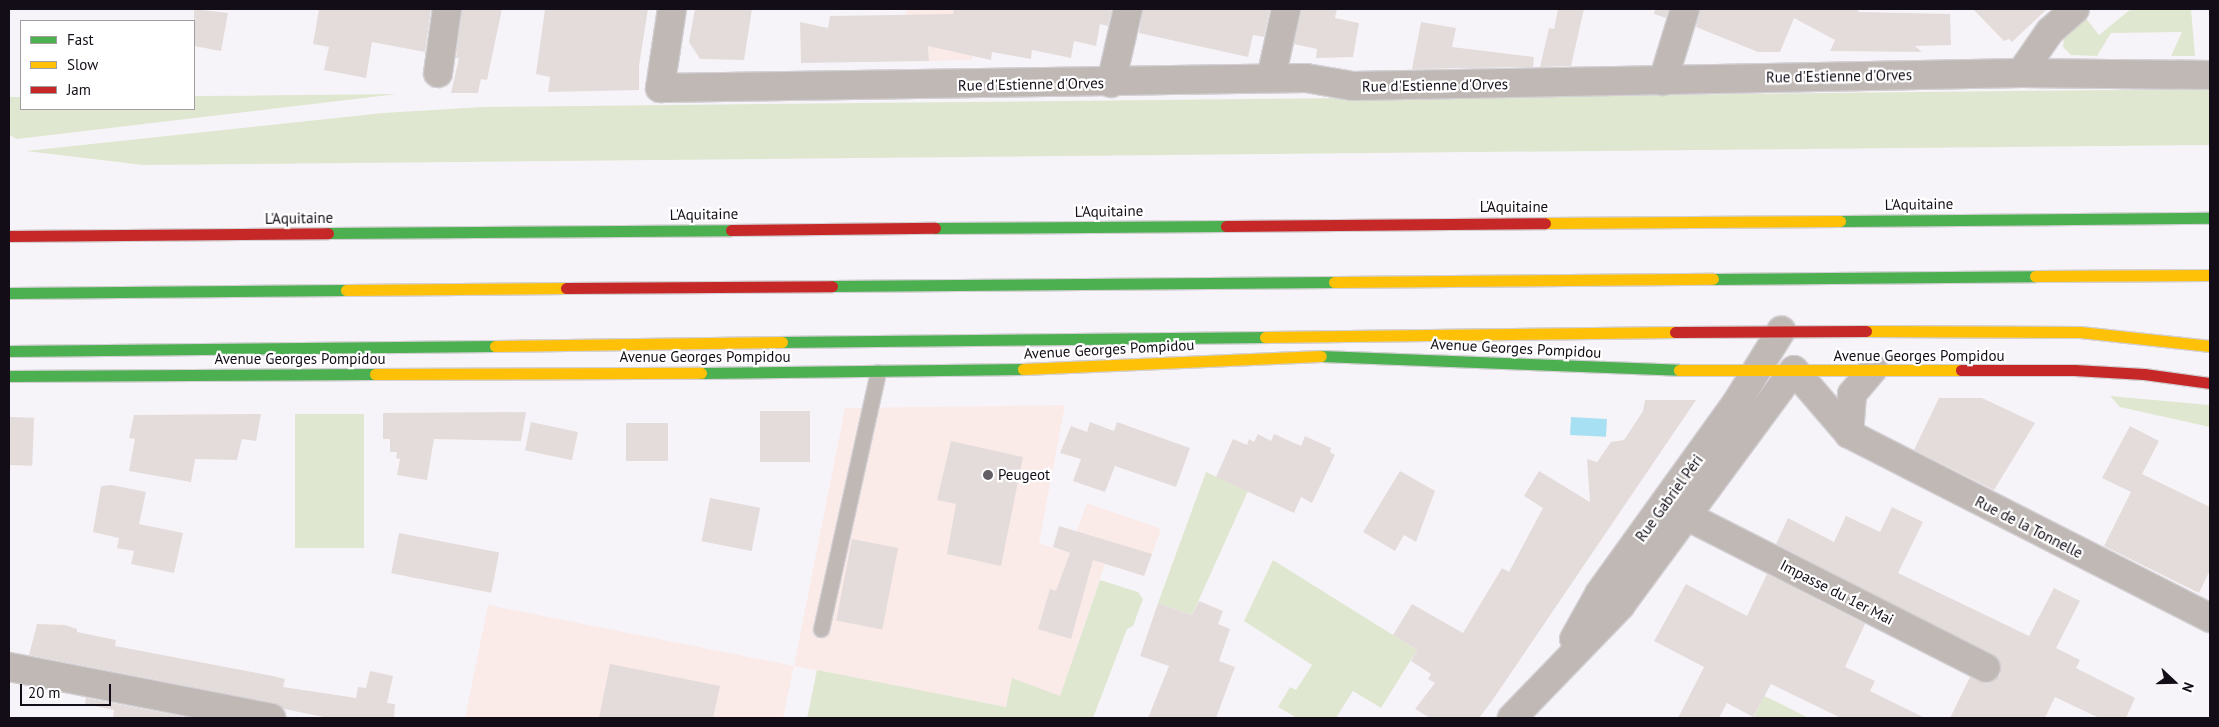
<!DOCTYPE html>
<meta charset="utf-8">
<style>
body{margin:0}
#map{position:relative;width:2219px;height:727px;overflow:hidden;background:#f7f4f9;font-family:"PT Sans",sans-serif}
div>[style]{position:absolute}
.industrial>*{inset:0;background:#faebe9}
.green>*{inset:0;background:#e0e7d0;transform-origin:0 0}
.water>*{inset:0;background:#a6e0f2;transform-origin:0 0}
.building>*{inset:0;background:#e4dcdb;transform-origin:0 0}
.roads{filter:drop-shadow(1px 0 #d3d0d4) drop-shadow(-1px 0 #d3d0d4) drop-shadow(0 1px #d3d0d4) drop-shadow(0 -1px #d3d0d4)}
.lane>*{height:15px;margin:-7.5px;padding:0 7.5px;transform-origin:7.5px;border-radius:7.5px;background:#c0b8b5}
.street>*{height:28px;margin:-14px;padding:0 14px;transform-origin:14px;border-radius:14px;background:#c0b8b5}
.fast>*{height:11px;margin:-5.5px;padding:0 5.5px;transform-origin:5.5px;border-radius:5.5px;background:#4caf50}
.slow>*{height:11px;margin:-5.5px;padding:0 5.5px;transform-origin:5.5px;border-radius:5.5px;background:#ffc107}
.jam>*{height:11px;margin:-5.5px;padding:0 5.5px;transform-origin:5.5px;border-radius:5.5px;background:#c62828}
.dots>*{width:14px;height:14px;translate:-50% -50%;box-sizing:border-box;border:2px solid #fff;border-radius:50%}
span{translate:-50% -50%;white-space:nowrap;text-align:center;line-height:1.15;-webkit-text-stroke:4.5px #fff;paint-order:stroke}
.street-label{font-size:15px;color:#130d17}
.poi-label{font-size:15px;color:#130d17}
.left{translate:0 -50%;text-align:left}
.frame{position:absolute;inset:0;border:10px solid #130d17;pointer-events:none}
.legend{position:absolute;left:20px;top:20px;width:175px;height:90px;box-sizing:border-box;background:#fff;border:1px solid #a19ea2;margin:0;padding:6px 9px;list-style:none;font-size:15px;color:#130d17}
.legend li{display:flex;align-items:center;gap:10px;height:25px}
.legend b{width:25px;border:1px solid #a19ea2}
.north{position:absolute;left:2149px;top:657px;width:50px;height:50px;-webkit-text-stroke:4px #fff;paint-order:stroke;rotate:111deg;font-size:14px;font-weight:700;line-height:20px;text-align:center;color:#130d17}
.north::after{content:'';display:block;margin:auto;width:18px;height:22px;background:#130d17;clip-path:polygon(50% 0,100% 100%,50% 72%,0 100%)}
.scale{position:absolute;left:20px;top:684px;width:91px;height:22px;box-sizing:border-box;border:2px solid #130d17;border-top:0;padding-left:6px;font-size:15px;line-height:18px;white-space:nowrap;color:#130d17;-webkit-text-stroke:4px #fff;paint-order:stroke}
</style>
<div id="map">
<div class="industrial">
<i style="clip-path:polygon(907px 9px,980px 9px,972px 60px,929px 61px,927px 15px,906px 15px)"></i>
<i style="clip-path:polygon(1065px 405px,1039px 543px,1069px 553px,1087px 503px,1161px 529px,1144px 576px,1105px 564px,1060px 696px,1006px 707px,794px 666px,783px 718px,465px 718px,488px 605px,794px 666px,845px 408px)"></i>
</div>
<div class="green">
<i style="clip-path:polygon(2131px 9px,2191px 9px,2195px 56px,2171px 56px,2182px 32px,2111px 33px,2097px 56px,2071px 55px,2063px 47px,2064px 36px,2085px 17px,2099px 35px)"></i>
<i style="clip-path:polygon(2210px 89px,2210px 145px,143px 165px,26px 151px,383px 113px,483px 107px)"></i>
<i style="clip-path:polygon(397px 94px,17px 139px,9px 135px,9px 97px,21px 97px,21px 109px,194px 109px,194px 96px)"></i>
<i style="clip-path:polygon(2110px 396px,2210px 405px,2210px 427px,2120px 407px)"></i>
<i style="left:295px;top:414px;width:69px;height:134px"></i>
<i style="clip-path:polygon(1206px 472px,1248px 491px,1192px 615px,1158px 603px)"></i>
<i style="clip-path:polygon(1273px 560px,1417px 650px,1381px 708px,1353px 691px,1336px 718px,1297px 718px,1278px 707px,1290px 687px,1296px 690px,1312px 665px,1244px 621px)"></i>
<i style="clip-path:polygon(1100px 580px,1138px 592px,1143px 599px,1133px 626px,1127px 629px,1093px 718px,807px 718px,817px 670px,1006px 707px,1012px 678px,1060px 696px)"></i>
<i style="clip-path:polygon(1764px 696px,1775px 701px,1809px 718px,1753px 718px)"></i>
</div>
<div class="water">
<i style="left:1571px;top:417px;width:36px;height:18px;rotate:3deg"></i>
</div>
<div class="building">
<i style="clip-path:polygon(194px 9px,228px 13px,221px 51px,194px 46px)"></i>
<i style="clip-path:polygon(319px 9px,431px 9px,425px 52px,372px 42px,366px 78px,324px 70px,329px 47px,313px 44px)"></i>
<i style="clip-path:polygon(462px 9px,502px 9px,487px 80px,481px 79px,478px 93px,451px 93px,459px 58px,456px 58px)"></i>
<i style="clip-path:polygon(545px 9px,648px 9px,639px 66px,639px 90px,548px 92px,550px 77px,536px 74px)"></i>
<i style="clip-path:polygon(695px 9px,752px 9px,744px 60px,700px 59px,689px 42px)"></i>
<i style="clip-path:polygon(954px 9px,1112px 9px,1108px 26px,1100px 24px,1096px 46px,1074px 41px,1071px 58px,1032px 50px,1031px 59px,992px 52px,991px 60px,928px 46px,929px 61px,801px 63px,800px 22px,828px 28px,830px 16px,953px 14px)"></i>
<i style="clip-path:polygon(1143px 9px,1270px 9px,1264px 37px,1253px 35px,1248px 57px,1139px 33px)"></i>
<i style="clip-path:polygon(1301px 9px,1337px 9px,1335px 18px,1359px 23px,1353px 57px,1316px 58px,1317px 49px,1294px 44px)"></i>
<i style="clip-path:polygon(1558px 9px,1584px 9px,1571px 66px,1540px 67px,1549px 28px,1554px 29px)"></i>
<i style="clip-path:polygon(1655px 9px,1669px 9px,1666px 18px,1654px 14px)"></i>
<i style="clip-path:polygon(1700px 9px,1859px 9px,1858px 12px,1950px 14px,1951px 45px,1915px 46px,1922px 52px,1830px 51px,1835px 40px,1794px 18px,1780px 52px,1758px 52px,1696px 27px)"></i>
<i style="clip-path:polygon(1973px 9px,2047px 9px,2012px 42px,2009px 39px,2004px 41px)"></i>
<i style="clip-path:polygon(1421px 22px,1456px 28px,1452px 47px,1534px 57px,1533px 67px,1412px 69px)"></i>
<i style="clip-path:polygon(1939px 398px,1982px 398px,2035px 423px,1994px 490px,1914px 450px)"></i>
<i style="clip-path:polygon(1645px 400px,1696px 400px,1494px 698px,1479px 718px,1430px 718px,1415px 709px,1435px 683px,1428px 679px,1431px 674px,1411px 661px,1417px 650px,1393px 635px,1412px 604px,1463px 633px,1502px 568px,1509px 572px,1543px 508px,1524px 496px,1539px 471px,1590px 502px,1587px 459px,1597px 462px,1611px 442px,1624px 440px,1643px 411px)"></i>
<i style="left:760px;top:411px;width:50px;height:51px"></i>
<i style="clip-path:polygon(526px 412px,521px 441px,434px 439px,427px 480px,397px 475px,400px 459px,396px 458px,397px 452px,390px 452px,390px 439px,383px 439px,383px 413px)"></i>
<i style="clip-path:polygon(261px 414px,256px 441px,242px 439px,237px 460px,195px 459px,191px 482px,129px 471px,135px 439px,129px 438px,134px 415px)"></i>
<i style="left:9px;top:417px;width:25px;height:48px;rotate:2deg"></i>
<i style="left:531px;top:422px;width:48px;height:29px;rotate:12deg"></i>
<i style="clip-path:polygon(1090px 422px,1114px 431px,1117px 422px,1190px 448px,1176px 487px,1115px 466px,1105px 492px,1073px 481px,1081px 459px,1060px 453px,1071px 426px,1087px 432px)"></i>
<i style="left:626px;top:423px;width:42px;height:38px"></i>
<i style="clip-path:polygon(2130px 426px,2159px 441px,2142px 474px,2210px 507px,2210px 570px,2199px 593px,2104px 546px,2131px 492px,2102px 478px)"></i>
<i style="clip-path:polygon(1258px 434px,1271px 441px,1274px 434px,1301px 446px,1305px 436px,1331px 448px,1330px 452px,1335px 455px,1312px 503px,1301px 497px,1294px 513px,1216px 477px,1233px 439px,1247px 445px,1249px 439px,1254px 442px)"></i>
<i style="clip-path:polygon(951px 441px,1023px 457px,1001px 566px,947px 554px,956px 504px,937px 500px)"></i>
<i style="clip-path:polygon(1400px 471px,1435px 491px,1416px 542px,1404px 535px,1395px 551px,1363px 532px)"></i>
<i style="clip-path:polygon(112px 485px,146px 492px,139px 524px,183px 533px,174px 573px,131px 564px,134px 551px,117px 548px,119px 538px,93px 532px,101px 486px)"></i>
<i style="left:710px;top:498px;width:51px;height:44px;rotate:11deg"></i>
<i style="clip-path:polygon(1892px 507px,1923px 522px,1898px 573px,2029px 636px,2054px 588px,2080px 601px,2056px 648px,2080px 660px,2076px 668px,2135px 698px,2126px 718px,2099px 718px,2055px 697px,2045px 718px,1950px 718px,1970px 677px,1987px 684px,2000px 675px,1999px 659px,1776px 544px,1788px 518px,1834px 542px,1846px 516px,1880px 532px)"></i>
<i style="clip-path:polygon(1059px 526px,1152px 554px,1144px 576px,1093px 560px,1071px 639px,1038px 629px,1050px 589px,1056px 591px,1070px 553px,1053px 547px)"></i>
<i style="left:399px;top:533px;width:102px;height:41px;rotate:11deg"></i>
<i style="left:852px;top:539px;width:47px;height:83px;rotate:11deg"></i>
<i style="clip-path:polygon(1767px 574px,1865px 624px,1845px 667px,1875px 681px,1870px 691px,1925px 718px,1841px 718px,1771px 684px,1753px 717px,1727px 703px,1719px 718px,1678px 718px,1704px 667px,1654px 641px,1686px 584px,1747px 616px)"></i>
<i style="clip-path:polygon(1199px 601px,1223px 611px,1218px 624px,1230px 629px,1219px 661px,1235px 667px,1216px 718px,1148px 718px,1169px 666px,1140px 656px,1158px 603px,1192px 615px)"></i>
<i style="clip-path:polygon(37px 624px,65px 625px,77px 629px,77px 632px,116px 640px,115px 646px,273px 676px,285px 679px,283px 687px,356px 698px,358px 687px,366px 688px,370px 671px,393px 676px,387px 703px,395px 704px,394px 718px,329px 718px,284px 709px,274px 703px,29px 655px)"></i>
<i style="clip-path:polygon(610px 664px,720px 686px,713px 718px,599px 718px)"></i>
<i style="clip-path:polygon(86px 698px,191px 718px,113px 718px,114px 710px,85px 704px)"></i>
</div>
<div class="roads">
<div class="lane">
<i style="left:821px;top:629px;width:263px;rotate:-77.5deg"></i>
</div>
<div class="street">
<i style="left:672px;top:9px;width:80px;rotate:98.6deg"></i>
<i style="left:660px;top:88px;width:646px;rotate:-0.89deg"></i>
<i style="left:1306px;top:78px;width:48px;rotate:9.7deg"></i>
<i style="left:1353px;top:86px;width:668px;rotate:-1.11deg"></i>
<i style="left:2021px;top:73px;width:189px;rotate:0.6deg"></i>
<i style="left:438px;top:73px;width:65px;rotate:-82deg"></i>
<i style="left:2021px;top:73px;width:51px;rotate:-55.4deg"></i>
<i style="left:2050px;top:31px;width:33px;rotate:-41deg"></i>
<i style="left:1271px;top:78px;width:71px;rotate:-77.7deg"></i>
<i style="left:1663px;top:81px;width:75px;rotate:-73deg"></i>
<i style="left:1111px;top:83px;width:76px;rotate:-77.1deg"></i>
<i style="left:1849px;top:434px;width:40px;rotate:-85.7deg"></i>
<i style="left:1852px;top:394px;width:33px;rotate:-50deg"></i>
<i style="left:1671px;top:508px;width:353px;rotate:26.9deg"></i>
<i style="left:1574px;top:639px;width:51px;rotate:-60.9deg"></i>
<i style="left:1599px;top:594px;width:236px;rotate:-54.3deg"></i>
<i style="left:1737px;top:402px;width:84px;rotate:-58.2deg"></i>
<i style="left:9px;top:667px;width:267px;rotate:11deg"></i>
<i style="left:1512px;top:718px;width:156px;rotate:-46deg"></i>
<i style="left:1620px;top:606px;width:293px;rotate:-53.6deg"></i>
<i style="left:1794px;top:370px;width:84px;rotate:49.3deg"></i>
<i style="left:1849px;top:434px;width:405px;rotate:27deg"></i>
</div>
<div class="fast">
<i style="left:1840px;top:221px;width:370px;rotate:-0.5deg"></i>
<i style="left:935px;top:228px;width:291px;rotate:-0.4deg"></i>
<i style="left:328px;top:233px;width:403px;rotate:-0.4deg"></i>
<i style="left:1713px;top:279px;width:322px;rotate:-0.5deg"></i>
<i style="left:832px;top:286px;width:502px;rotate:-0.46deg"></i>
<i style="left:9px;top:293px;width:337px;rotate:-0.5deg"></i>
<i style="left:782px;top:342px;width:483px;rotate:-0.6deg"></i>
<i style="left:9px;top:351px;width:486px;rotate:-0.6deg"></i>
<i style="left:1321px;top:356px;width:358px;rotate:2.2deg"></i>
<i style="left:701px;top:373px;width:322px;rotate:-0.7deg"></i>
<i style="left:9px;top:376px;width:366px;rotate:-0.3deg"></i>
</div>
<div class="slow">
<i style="left:1545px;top:223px;width:295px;rotate:-0.4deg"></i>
<i style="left:2035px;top:276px;width:175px;rotate:-0.3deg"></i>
<i style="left:1334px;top:282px;width:379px;rotate:-0.5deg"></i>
<i style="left:346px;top:290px;width:220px;rotate:-0.5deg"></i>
<i style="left:1866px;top:331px;width:214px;rotate:0.3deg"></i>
<i style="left:2080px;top:332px;width:131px;rotate:6.1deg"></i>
<i style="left:1265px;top:337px;width:410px;rotate:-0.7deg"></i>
<i style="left:495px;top:346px;width:287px;rotate:-0.8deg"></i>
<i style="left:1023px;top:369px;width:298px;rotate:-2.5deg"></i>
<i style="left:1679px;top:370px;width:282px"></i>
<i style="left:375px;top:374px;width:326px;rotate:-0.2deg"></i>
</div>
<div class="jam">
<i style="left:1226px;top:226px;width:319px;rotate:-0.5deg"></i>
<i style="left:731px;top:230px;width:204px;rotate:-0.6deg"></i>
<i style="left:9px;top:236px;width:319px;rotate:-0.5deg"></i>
<i style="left:566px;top:288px;width:266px;rotate:-0.4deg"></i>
<i style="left:1675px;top:332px;width:191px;rotate:-0.3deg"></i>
<i style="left:1961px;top:370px;width:113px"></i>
<i style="left:2074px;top:370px;width:70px;rotate:3.3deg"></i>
<i style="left:2144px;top:374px;width:67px;rotate:7.8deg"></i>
</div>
</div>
<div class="dots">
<i style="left:988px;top:475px;background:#635e66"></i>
</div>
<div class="street-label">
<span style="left:1839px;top:76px;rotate:-1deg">Rue d'Estienne d'Orves</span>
<span style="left:1031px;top:84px;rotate:-1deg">Rue d'Estienne d'Orves</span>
<span style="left:1435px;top:85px;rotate:-1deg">Rue d'Estienne d'Orves</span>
<span style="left:1919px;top:204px;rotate:-1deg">L'Aquitaine</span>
<span style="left:1514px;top:207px">L'Aquitaine</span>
<span style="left:1109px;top:211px;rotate:-1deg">L'Aquitaine</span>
<span style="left:704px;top:214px;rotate:-1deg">L'Aquitaine</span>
<span style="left:299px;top:218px;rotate:-1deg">L'Aquitaine</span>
<span style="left:1516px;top:348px;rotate:3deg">Avenue Georges Pompidou</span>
<span style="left:1109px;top:349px;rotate:-3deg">Avenue Georges Pompidou</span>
<span style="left:1919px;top:356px">Avenue Georges Pompidou</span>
<span style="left:705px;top:357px">Avenue Georges Pompidou</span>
<span style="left:300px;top:359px">Avenue Georges Pompidou</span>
<span style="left:1669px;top:498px;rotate:-54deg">Rue Gabriel Péri</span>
<span style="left:2029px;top:527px;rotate:27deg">Rue de la Tonnelle</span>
<span style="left:1837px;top:592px;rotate:27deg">Impasse du 1er Mai</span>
</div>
<div class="poi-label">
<span class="left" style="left:998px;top:475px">Peugeot</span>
</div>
<div class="frame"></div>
<ul class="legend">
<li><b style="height:6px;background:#4caf50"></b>Fast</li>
<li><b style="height:6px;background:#ffc107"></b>Slow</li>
<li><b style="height:6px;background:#c62828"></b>Jam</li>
</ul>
<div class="north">N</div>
<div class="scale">20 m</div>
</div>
